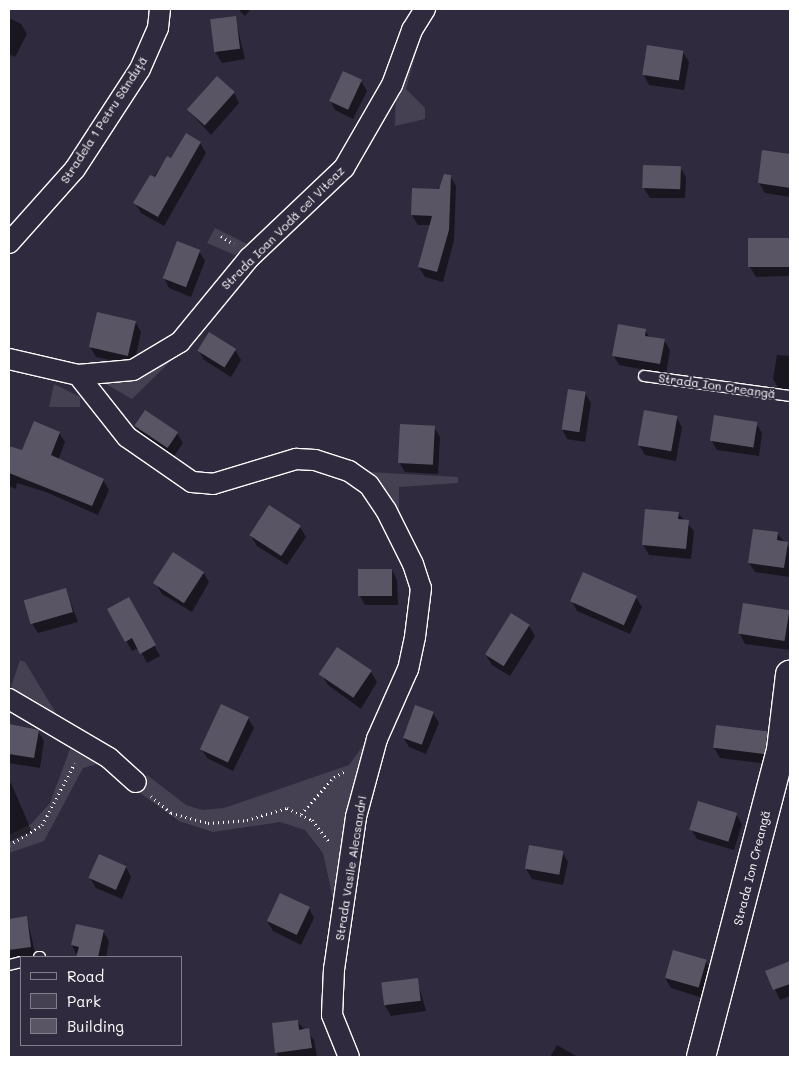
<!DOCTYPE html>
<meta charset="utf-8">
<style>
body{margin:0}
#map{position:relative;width:799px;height:1066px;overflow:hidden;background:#2f2a3d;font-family:Mali,sans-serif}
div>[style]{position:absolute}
.green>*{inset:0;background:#464152}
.shadow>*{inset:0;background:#0007}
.building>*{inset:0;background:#595564;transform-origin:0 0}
.path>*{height:3px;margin-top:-1.5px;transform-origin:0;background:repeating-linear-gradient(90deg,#fff 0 1px,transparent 0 5px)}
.roads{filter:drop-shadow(1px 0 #fff) drop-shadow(-1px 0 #fff) drop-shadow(0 1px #fff) drop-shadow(0 -1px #fff)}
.lane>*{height:10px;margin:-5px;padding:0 5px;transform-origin:5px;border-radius:5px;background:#2f2a3d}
.street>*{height:20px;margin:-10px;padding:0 10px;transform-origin:10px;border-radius:10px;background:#2f2a3d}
.secondary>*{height:28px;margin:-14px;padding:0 14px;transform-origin:14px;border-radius:14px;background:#2f2a3d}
span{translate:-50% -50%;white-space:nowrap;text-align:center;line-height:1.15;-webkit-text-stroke:4px #2f2a3d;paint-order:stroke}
.street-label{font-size:12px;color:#fff}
.frame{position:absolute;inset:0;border:10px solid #fff;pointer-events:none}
.legend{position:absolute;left:20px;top:956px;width:162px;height:90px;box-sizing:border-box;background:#2f2a3d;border:1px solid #827f8b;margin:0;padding:6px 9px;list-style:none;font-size:15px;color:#fff}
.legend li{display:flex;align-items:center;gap:10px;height:25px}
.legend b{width:25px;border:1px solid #827f8b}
</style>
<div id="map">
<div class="green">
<i style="clip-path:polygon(419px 43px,406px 89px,425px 108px,425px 119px,395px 126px,396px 90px,410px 53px)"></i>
<i style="clip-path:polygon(215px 228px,247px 244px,235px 255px,207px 243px)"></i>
<i style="clip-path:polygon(189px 343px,132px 399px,104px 383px,137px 375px)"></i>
<i style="clip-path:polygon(54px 384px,80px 397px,80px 407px,49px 407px)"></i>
<i style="clip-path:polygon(368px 472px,458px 477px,458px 483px,399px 487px,399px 518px)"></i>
<i style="clip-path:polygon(20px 660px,25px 662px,62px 723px,11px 687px)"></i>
<i style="clip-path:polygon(372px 733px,334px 903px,323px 853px,305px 830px,280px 822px,213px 832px,179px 821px,133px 788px,147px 775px,186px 805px,202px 810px,224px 808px,349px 765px)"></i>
<i style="clip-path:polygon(70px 749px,97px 764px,83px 768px,44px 841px,9px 853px,9px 835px,31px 824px,50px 803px)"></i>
</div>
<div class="shadow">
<i style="clip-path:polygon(238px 9px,251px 9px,245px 16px)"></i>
<i style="clip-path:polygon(235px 17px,245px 59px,222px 63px,216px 53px)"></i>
<i style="clip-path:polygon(9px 18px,21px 24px,27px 34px,15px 57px,9px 54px)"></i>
<i style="clip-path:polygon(683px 52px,689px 62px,684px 90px,649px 85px,644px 75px)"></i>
<i style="clip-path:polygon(361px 81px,367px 91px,353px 119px,335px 110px,330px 100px)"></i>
<i style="clip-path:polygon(234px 93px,239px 103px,211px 135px,189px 111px)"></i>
<i style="clip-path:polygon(200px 143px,206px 153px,164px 226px,141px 213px,135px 203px,167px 158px,172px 160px)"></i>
<i style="clip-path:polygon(764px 152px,790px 155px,790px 197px,765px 193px,759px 183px)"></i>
<i style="clip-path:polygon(680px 167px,686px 177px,685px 198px,650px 198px,644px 188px)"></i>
<i style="clip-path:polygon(450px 176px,456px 186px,454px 240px,443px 282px,425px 277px,419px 267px,431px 225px,418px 225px,412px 215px)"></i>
<i style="clip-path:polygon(790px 239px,790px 276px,756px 277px,750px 267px,750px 240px)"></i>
<i style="clip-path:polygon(199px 251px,205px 261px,191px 297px,169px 288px,164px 278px)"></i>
<i style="clip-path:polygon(136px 323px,141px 332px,134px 365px,96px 357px,90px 347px)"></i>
<i style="clip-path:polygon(645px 330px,650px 338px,664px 340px,670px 350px,666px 374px,619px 365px,613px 355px)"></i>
<i style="clip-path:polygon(198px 350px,235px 350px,241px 360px,231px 377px,204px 360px)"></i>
<i style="clip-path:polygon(777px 355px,790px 356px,790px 391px,779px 389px,773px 379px)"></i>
<i style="clip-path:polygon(585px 393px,591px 403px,585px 442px,567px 439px,562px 429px)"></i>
<i style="clip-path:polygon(146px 411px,177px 433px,183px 443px,172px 459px,141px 436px,135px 426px)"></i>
<i style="clip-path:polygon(676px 417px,682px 427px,676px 461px,645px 455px,639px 445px)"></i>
<i style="clip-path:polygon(756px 423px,762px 433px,759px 456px,717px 450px,711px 440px)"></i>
<i style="clip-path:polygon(434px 427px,440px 437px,438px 474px,405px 472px,399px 462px)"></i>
<i style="clip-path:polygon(59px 433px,65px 442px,58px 460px,103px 480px,109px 490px,98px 515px,46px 492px,17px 483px,16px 489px,9px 486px,9px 447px,23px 452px)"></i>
<i style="clip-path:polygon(678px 513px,694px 531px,691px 559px,649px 555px,643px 545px)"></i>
<i style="clip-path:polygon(300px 527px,306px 537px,287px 565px,257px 546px,251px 536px)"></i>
<i style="clip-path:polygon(777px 533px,790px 549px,790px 577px,755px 572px,749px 563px)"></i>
<i style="clip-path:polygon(392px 570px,397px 580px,398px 605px,365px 605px,360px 596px)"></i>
<i style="clip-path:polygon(203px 572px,209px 582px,192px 612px,162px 594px,156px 584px)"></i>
<i style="clip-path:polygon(66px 590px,78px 622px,38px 633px,32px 623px)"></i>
<i style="clip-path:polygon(636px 597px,642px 607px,630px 634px,577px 611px,572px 601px)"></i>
<i style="clip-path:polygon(129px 599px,160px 656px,147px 663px,139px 648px,132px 651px,109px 609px)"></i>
<i style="clip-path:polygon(789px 611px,790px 650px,745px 644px,740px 634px)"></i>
<i style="clip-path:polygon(511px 615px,529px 626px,535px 636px,510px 676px,492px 665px,486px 655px)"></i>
<i style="clip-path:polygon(371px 672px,377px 682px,361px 709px,328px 685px,322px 675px)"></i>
<i style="clip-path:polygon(433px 713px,439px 723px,426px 754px,409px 747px,403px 737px)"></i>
<i style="clip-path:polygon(248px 718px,254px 728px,233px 771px,207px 758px,201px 748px)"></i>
<i style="clip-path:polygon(9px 725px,38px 731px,44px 741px,40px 768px,9px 763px)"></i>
<i style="clip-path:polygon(767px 732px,772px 742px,769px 764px,720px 758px,714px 748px)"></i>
<i style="clip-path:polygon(11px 783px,32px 832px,9px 842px,9px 784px)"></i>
<i style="clip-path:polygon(736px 814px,742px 824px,734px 850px,697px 839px,691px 829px)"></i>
<i style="clip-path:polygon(562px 852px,568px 862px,563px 885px,532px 879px,526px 869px)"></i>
<i style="clip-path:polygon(100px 856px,126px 867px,131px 877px,122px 899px,96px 888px,90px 878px)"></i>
<i style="clip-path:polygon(309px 908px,314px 918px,301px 945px,273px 931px,267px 921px)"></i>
<i style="clip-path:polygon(27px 918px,36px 957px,9px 960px,9px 920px)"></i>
<i style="clip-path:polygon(103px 931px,109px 941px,106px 957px,77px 957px,72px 945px)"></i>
<i style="clip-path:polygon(706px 962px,712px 971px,703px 998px,671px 988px,665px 978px)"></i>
<i style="clip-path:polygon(789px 963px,790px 996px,780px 1000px,767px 972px)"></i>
<i style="clip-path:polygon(417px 979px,426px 1011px,391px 1016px,385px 1006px)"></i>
<i style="clip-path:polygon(297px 1021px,314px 1040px,317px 1057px,279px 1057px,276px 1052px)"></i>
<i style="clip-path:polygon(557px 1045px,578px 1057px,550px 1057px)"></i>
</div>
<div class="building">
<i style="left:236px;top:16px;width:33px;height:26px;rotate:83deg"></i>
<i style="left:647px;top:45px;width:37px;height:30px;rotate:9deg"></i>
<i style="left:343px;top:71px;width:21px;height:33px;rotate:25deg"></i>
<i style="left:217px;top:76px;width:24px;height:45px;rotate:42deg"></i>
<i style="clip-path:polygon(186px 133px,201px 142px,158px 217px,133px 203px,150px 175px,155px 177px,167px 156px,171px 158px)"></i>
<i style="clip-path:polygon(762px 150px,790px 154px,790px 188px,758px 183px)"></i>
<i style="left:643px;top:165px;width:38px;height:23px;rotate:2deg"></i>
<i style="clip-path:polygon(444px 174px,451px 175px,449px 230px,437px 272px,418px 267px,432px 216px,411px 215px,412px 188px,439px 189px)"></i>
<i style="left:790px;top:238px;width:29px;height:42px;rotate:90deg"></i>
<i style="left:177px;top:241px;width:25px;height:40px;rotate:21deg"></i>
<i style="left:97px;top:312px;width:40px;height:36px;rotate:13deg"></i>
<i style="clip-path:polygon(618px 324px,646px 329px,645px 336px,665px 339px,660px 364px,612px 356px)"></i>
<i style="left:209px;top:332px;width:32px;height:22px;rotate:32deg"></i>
<i style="left:568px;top:389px;width:18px;height:41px;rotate:9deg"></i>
<i style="left:145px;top:410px;width:40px;height:19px;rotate:34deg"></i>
<i style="left:644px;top:410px;width:34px;height:36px;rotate:10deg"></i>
<i style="left:714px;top:415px;width:44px;height:26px;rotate:9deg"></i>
<i style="clip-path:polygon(34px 421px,60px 432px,51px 455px,104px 479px,92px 506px,9px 473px,9px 446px,22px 450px)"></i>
<i style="left:400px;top:424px;width:35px;height:39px;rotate:3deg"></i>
<i style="left:269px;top:505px;width:38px;height:36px;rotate:33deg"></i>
<i style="clip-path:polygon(645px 509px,679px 512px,678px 519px,689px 520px,686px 549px,642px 545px)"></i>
<i style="clip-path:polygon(753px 529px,778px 532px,777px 540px,788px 542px,784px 568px,748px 563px)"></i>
<i style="left:173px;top:552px;width:37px;height:37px;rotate:33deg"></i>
<i style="left:358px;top:569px;width:34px;height:27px"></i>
<i style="left:583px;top:572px;width:59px;height:32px;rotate:24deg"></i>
<i style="left:66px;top:588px;width:25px;height:44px;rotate:74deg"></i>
<i style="clip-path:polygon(129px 597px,156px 645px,140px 654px,132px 638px,125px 642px,107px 609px)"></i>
<i style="left:743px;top:603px;width:47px;height:31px;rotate:9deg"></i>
<i style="left:511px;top:613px;width:22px;height:49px;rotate:32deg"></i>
<i style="left:337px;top:647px;width:42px;height:33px;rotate:34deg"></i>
<i style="left:221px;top:704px;width:31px;height:50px;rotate:25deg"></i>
<i style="left:415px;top:705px;width:20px;height:35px;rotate:20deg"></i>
<i style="clip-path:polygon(9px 724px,39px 730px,34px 758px,9px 754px)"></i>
<i style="left:716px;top:725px;width:52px;height:23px;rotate:7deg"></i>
<i style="left:698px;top:801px;width:41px;height:30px;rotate:17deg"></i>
<i style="left:529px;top:845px;width:35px;height:24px;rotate:10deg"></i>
<i style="left:99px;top:854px;width:30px;height:26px;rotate:24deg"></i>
<i style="left:280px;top:893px;width:33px;height:31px;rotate:25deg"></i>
<i style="clip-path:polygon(27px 916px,31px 947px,9px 950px,9px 919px)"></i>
<i style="clip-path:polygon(76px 924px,104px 930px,98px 957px,76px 957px,79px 947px,71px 945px)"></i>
<i style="left:673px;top:950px;width:35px;height:29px;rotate:16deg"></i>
<i style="clip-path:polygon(790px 961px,790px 984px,773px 990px,765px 971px)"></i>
<i style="left:418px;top:978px;width:23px;height:37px;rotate:83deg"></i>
<i style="clip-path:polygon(298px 1020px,299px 1030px,309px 1028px,312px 1048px,275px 1053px,272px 1023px)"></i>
</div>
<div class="path">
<i style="left:221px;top:236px;width:15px;rotate:32deg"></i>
<i style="left:151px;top:796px;width:26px;rotate:40deg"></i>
<i style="left:171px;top:813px;width:38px;rotate:15deg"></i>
<i style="left:208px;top:823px;width:39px;rotate:-4deg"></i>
<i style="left:247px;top:820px;width:42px;rotate:-16.7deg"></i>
<i style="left:287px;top:808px;width:28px;rotate:26deg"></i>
<i style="left:312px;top:820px;width:29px;rotate:52deg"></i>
<i style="left:301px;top:814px;width:50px;rotate:-48.3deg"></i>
<i style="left:334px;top:777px;width:13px;rotate:-27deg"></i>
<i style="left:9px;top:845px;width:39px;rotate:-31deg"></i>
<i style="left:42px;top:825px;width:70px;rotate:-62deg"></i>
</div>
<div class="roads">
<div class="lane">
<i style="left:644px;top:376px;width:147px;rotate:7.8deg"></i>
<i style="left:39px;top:957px;width:1px"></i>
<i style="left:9px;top:965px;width:12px;rotate:-14deg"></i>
</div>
<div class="street">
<i style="left:9px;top:243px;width:99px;rotate:-48.3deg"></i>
<i style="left:75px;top:169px;width:119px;rotate:-57deg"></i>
<i style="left:140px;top:69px;width:45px;rotate:-66.3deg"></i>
<i style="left:158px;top:28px;width:19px;rotate:-84deg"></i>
<i style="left:9px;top:359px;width:71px;rotate:13.1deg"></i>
<i style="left:78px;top:375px;width:79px;rotate:51.7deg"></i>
<i style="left:127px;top:437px;width:79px;rotate:34.7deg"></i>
<i style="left:192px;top:482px;width:21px;rotate:5deg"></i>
<i style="left:213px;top:484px;width:87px;rotate:-16.8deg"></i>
<i style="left:296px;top:459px;width:19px;rotate:3deg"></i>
<i style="left:315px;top:460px;width:36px;rotate:18deg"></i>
<i style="left:349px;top:471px;width:24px;rotate:35deg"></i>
<i style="left:369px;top:485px;width:30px;rotate:56deg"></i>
<i style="left:386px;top:510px;width:60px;rotate:63.4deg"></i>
<i style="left:413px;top:564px;width:25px;rotate:72deg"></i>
<i style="left:421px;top:588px;width:49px;rotate:97deg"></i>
<i style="left:415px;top:637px;width:33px;rotate:102deg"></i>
<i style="left:408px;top:669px;width:77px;rotate:113.9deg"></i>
<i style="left:377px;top:739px;width:81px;rotate:105.1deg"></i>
<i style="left:356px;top:817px;width:154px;rotate:98.2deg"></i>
<i style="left:334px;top:969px;width:46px;rotate:92.5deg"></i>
<i style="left:332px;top:1015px;width:45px;rotate:68deg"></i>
<i style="left:78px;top:375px;width:55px;rotate:-5.2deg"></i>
<i style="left:133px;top:370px;width:55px;rotate:-30.8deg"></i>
<i style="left:180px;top:342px;width:109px;rotate:-50.6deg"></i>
<i style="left:249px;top:258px;width:131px;rotate:-43.5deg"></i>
<i style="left:344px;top:168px;width:96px;rotate:-60deg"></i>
<i style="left:392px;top:85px;width:59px;rotate:-70deg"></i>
<i style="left:412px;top:30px;width:25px;rotate:-58deg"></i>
<i style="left:9px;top:699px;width:116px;rotate:30.5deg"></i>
<i style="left:109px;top:758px;width:36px;rotate:42deg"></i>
</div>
<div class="secondary">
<i style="left:701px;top:1057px;width:317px;rotate:-75.4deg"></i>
<i style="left:781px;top:750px;width:76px;rotate:-83.2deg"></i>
</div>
</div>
<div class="street-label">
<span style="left:104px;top:120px;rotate:-57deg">Stradela 1 Petru Sănduță</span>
<span style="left:283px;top:228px;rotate:-45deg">Strada Ioan Vodă cel Viteaz</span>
<span style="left:717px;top:386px;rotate:8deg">Strada Ion Creangă</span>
<span style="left:351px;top:868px;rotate:-81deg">Strada Vasile Alecsandri</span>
<span style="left:752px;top:868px;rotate:-76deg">Strada Ion Creangă</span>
</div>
<div class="frame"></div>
<ul class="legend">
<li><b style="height:6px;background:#2f2a3d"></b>Road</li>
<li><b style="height:14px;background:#464152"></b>Park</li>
<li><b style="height:14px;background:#595564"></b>Building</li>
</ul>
</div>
